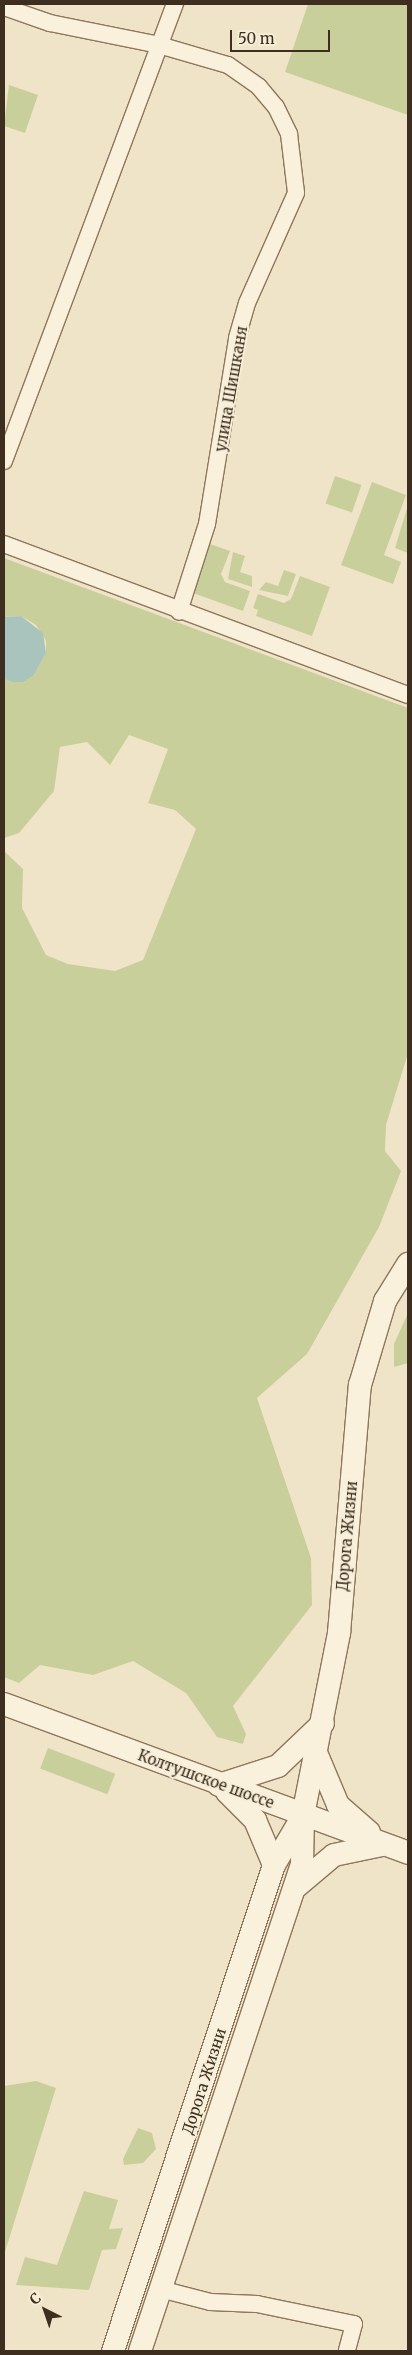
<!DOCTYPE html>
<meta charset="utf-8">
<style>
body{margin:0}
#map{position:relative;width:412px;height:2355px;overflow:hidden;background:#f0e4c8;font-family:Merriweather,serif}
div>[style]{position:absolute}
.green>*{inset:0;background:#c9cf9b;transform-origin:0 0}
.water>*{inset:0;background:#a9c4bc}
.roads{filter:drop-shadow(1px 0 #8d765c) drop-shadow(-1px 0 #8d765c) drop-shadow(0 1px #8d765c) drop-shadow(0 -1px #8d765c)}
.street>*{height:16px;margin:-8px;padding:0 8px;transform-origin:8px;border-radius:8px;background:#faf1dc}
.secondary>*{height:22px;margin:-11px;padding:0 11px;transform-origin:11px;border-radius:11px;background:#faf1dc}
span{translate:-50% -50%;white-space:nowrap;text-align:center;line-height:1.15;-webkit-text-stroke:4px #f7eed8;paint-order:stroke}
.street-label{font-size:15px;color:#3d2e20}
.frame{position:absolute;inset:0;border:5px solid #3d2e20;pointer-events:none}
.north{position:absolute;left:20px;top:2285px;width:50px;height:50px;-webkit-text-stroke:4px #f7eed8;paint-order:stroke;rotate:319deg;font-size:14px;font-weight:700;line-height:20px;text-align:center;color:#3d2e20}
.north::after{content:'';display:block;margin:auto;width:18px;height:22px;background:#3d2e20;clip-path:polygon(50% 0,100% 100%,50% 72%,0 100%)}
.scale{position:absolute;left:230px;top:30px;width:100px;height:22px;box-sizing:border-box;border:2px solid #3d2e20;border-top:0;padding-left:6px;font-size:15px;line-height:18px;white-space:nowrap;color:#3d2e20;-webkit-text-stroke:4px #f7eed8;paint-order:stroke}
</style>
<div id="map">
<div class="green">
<i style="clip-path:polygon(308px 4px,408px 4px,408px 115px,285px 72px)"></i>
<i style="clip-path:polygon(9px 85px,38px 95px,25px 133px,4px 126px)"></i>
<i style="left:335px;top:476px;width:28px;height:29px;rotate:19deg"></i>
<i style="clip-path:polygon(372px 482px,406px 495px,384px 555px,401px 562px,393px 584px,341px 565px)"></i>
<i style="clip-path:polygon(408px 505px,408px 553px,395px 548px)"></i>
<i style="clip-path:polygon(207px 543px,230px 551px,221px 574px,225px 582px,250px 591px,243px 611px,193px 593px)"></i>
<i style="clip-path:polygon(233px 552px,245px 556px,240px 572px,252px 576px,252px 587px,228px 579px)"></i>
<i style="clip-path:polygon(4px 558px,408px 708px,408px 1053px,386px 1125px,385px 1151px,401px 1171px,379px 1227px,307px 1354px,257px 1398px,311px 1558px,312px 1605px,233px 1706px,246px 1734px,243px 1744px,217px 1737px,186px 1693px,133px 1661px,93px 1675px,40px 1665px,19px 1683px,4px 1677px,4px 851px,23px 869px,22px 908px,46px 955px,68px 964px,115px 971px,143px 960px,196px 829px,175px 810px,148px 803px,168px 749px,129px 735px,110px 765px,87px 742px,60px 747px,54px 791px,19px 833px,4px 838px,4px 679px,12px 682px,34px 675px,46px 653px,46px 641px,36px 625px,21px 616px,4px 617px)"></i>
<i style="clip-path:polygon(284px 570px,296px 574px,288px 596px,259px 590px,266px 582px,278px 586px)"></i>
<i style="clip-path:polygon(300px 576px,330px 587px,312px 636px,256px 616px,258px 610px,253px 608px,258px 594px,284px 603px,291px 599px)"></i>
<i style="clip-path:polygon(408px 1313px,408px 1363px,394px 1367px,394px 1344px)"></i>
<i style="left:48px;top:1748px;width:72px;height:22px;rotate:21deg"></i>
<i style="clip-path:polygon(36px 2081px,56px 2088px,4px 2255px,4px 2086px)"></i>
<i style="clip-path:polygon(138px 2128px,152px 2133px,156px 2149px,143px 2163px,124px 2165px,123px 2159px)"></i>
<i style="clip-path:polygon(84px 2191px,118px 2200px,109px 2229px,123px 2228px,116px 2249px,102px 2250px,89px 2290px,16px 2285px,25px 2257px,57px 2265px)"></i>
</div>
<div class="water">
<i style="clip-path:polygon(21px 616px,43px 633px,46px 653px,34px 675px,23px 682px,12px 682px,4px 679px,4px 617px)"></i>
</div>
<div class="roads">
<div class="street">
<i style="left:4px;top:7px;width:49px;rotate:19.2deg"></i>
<i style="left:50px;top:23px;width:111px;rotate:11.4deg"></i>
<i style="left:159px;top:45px;width:72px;rotate:16.2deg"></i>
<i style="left:228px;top:65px;width:38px;rotate:35deg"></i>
<i style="left:259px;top:87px;width:26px;rotate:50deg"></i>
<i style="left:276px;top:107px;width:30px;rotate:64deg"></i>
<i style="left:289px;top:134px;width:59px;rotate:83.2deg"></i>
<i style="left:296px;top:193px;width:120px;rotate:114deg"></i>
<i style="left:247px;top:303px;width:37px;rotate:106deg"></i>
<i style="left:237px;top:339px;width:187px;rotate:99.2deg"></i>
<i style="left:207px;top:524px;width:92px;rotate:107.7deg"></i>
<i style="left:4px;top:461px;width:488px;rotate:-69.5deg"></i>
<i style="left:4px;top:544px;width:431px;rotate:20.5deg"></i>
<i style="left:164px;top:2290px;width:48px;rotate:14.6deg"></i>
<i style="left:210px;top:2302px;width:47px;rotate:2.4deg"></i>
<i style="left:257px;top:2304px;width:99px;rotate:11.7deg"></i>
<i style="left:354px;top:2324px;width:28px;rotate:105deg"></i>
</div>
<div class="secondary">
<i style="left:4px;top:1704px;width:431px;rotate:20.2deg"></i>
<i style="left:317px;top:1755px;width:54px;rotate:67.2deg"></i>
<i style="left:338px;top:1805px;width:41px;rotate:41.1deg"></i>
<i style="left:219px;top:1785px;width:62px;rotate:-17.9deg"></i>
<i style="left:278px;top:1766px;width:62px;rotate:-43.7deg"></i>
<i style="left:227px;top:1792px;width:40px;rotate:45deg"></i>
<i style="left:255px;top:1820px;width:49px;rotate:67.1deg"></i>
<i style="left:297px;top:1886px;width:48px;rotate:-40deg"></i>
<i style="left:334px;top:1855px;width:49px;rotate:-11.8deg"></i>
<i style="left:113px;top:2351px;width:512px;rotate:-71.67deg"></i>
<i style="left:274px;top:1865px;width:57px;rotate:-59.4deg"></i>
<i style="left:140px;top:2351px;width:513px;rotate:-71.6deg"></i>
<i style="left:302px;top:1864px;width:49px;rotate:-88.8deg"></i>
<i style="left:303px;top:1815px;width:186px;rotate:-78.8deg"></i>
<i style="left:339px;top:1633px;width:249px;rotate:-85.2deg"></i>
<i style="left:360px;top:1385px;width:88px;rotate:-73.4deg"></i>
<i style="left:385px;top:1301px;width:44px;rotate:-58.1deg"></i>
</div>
</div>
<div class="street-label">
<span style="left:231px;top:389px;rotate:-80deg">улица Шишканя</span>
<span style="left:347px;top:1536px;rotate:-85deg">Дорога Жизни</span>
<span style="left:206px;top:1779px;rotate:20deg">Колтушское шоссе</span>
<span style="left:204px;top:2081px;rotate:-72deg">Дорога Жизни</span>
</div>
<div class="frame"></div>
<div class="north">С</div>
<div class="scale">50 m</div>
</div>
